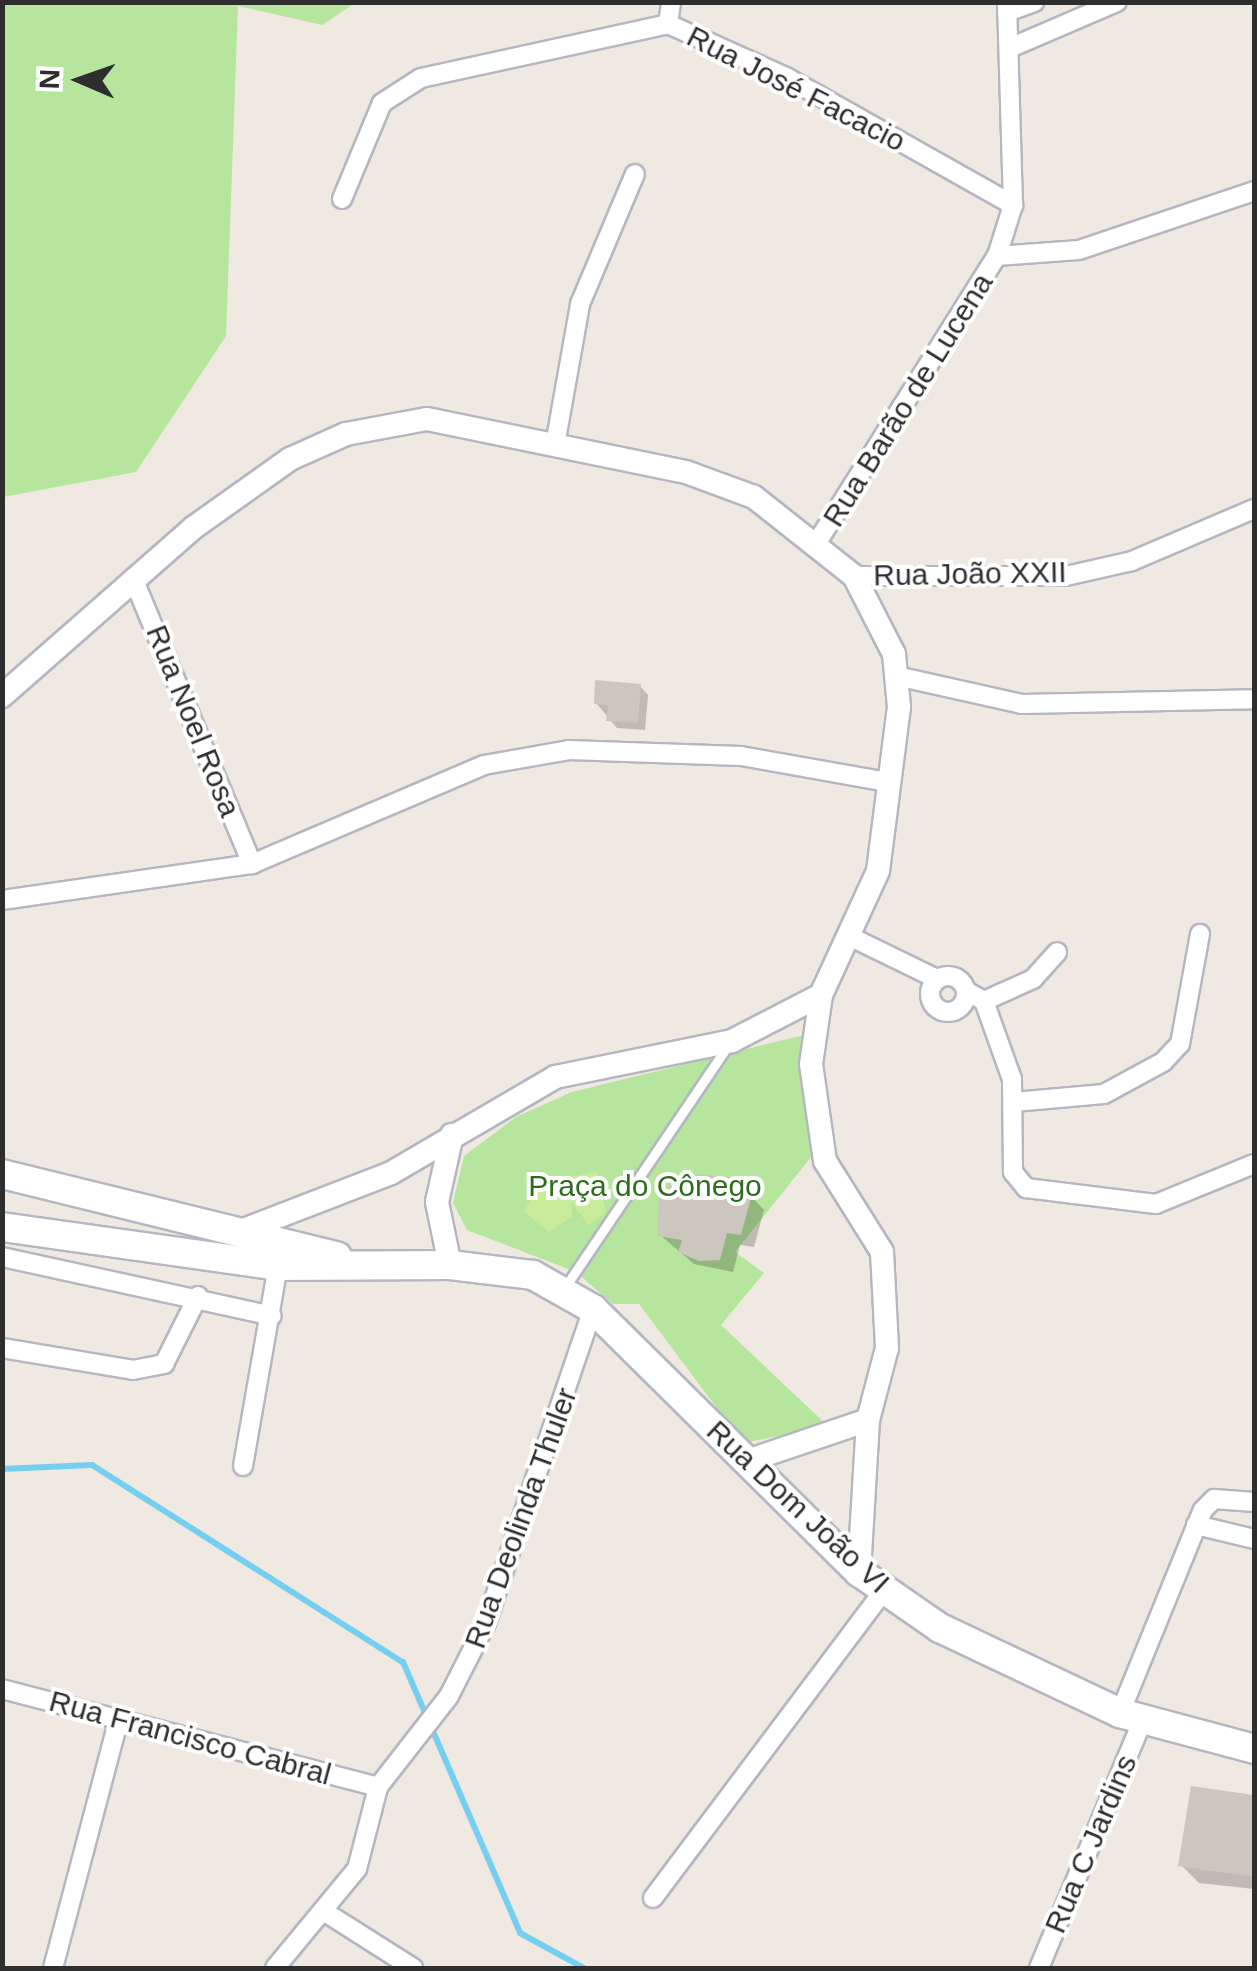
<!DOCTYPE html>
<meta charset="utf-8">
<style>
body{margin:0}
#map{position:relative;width:1257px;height:1971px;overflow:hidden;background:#efe9e1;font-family:Arial,sans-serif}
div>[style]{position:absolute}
.green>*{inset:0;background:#b6e59e}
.pitch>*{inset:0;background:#c9ec9a}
.shadow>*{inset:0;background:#0003}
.stream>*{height:6px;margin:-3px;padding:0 3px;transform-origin:3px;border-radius:3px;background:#75cff0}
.building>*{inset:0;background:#cbc7bf}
.roads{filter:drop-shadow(2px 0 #b4b7c1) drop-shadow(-2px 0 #b4b7c1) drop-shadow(0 2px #b4b7c1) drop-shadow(0 -2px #b4b7c1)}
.service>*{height:9px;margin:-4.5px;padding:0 4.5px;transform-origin:4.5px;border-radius:4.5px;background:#fff}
.minor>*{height:18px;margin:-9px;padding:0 9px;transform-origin:9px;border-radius:9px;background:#fff}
.minor>.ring{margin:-9px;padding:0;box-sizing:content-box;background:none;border:18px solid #fff;border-radius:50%}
.tertiary>*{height:22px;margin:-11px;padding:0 11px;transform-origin:11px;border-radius:11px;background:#fff}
.secondary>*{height:28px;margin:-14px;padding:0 14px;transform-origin:14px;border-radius:14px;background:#fff}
span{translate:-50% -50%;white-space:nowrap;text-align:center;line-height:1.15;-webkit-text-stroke:8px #fff;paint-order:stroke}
.street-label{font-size:30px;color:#2e2e2e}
.park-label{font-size:30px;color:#2c6e1b}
.frame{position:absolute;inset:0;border:5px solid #2e2e2e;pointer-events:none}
.north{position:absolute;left:30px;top:30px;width:100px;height:100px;-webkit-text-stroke:8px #fff;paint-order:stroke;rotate:272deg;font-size:28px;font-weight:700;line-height:40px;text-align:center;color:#2e2e2e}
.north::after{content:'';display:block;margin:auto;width:35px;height:45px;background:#2e2e2e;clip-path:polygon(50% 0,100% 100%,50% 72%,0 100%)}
</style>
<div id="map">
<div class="green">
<i style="clip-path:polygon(2px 3px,355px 3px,322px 25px,238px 6px,226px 336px,136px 472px,3px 497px)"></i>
<i style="clip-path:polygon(804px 1035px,816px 1151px,735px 1252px,764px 1273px,721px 1325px,828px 1426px,743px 1443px,639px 1304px,613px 1304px,576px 1272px,467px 1230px,453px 1203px,464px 1156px,516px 1117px,572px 1092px)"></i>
</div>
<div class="pitch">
<i style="clip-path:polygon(597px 1171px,606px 1212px,589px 1225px,571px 1202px,572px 1216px,549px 1232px,524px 1212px,539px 1184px)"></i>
</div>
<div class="shadow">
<i style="clip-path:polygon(640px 686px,648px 695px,645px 730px,617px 728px,596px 703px)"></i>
<i style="clip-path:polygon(736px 1180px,764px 1210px,754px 1247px,740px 1245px,733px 1272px,694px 1264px,660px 1235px,697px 1192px)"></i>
<i style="clip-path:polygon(1193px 1788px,1254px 1796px,1254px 1889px,1199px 1883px,1181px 1865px)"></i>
</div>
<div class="stream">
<i style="left:2px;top:1469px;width:90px;rotate:-2.5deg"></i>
<i style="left:92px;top:1465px;width:368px;rotate:32.4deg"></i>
<i style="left:403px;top:1662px;width:295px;rotate:66.6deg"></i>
<i style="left:520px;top:1933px;width:73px;rotate:28.7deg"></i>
</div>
<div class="building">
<i style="clip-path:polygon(595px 680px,641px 684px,638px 723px,606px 721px,608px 705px,594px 704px)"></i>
<i style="clip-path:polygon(697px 1174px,737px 1178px,734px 1193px,752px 1194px,741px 1235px,727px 1233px,720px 1260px,699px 1261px,678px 1252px,682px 1240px,657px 1236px,659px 1195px,667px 1198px,669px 1182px,695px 1189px)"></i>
<i style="clip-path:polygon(1191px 1786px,1254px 1795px,1254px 1877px,1178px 1866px)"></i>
</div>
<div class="roads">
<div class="service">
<i style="left:565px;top:1287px;width:290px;rotate:-56deg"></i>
</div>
<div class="minor">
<i style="left:1007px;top:12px;width:29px;rotate:-20deg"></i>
<i style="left:668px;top:24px;width:22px;rotate:-82deg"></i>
<i style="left:1012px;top:47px;width:114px;rotate:-23.2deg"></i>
<i style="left:342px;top:199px;width:104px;rotate:-67.4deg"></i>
<i style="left:382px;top:103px;width:46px;rotate:-32.7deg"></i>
<i style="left:421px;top:78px;width:253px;rotate:-12.3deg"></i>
<i style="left:668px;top:24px;width:129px;rotate:24.2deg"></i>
<i style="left:786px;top:77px;width:261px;rotate:29.4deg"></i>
<i style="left:997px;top:256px;width:82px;rotate:-4.2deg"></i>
<i style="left:1079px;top:250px;width:185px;rotate:-18.6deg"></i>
<i style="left:555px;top:445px;width:143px;rotate:-79.9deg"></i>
<i style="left:580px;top:304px;width:141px;rotate:-67.1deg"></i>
<i style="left:816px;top:544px;width:340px;rotate:-57.9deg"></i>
<i style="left:997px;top:256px;width:53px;rotate:-72.6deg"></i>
<i style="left:1013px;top:205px;width:203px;rotate:-91.7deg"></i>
<i style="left:854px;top:576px;width:212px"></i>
<i style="left:1066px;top:576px;width:68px;rotate:-12.8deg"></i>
<i style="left:1132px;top:561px;width:133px;rotate:-23.1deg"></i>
<i style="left:133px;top:578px;width:310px;rotate:67.4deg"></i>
<i style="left:901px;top:677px;width:124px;rotate:12.6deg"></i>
<i style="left:1022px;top:704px;width:232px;rotate:-1.2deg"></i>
<i style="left:2px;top:900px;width:253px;rotate:-8.2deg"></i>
<i style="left:252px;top:864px;width:252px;rotate:-23.1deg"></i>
<i style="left:484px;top:765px;width:86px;rotate:-10deg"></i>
<i style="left:569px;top:750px;width:172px;rotate:2deg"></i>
<i style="left:741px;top:756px;width:148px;rotate:10.1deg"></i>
<i style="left:853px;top:938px;width:93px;rotate:26deg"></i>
<i class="ring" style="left:930px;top:976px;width:18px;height:18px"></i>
<i style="left:966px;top:991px;width:21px;rotate:29deg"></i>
<i style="left:984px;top:1001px;width:83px;rotate:70.3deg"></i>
<i style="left:1012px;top:1079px;width:93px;rotate:89.4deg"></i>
<i style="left:1013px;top:1172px;width:21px;rotate:51deg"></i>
<i style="left:1026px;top:1188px;width:131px;rotate:7deg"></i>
<i style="left:1156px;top:1204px;width:106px;rotate:-22.2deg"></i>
<i style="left:984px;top:1001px;width:54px;rotate:-24.2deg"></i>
<i style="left:1033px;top:979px;width:36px;rotate:-48deg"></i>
<i style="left:1014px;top:1102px;width:90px;rotate:-5.1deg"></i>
<i style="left:1104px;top:1094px;width:67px;rotate:-28.5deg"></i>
<i style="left:1163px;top:1062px;width:25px;rotate:-47deg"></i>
<i style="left:1180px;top:1044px;width:112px;rotate:-79.7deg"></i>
<i style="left:2px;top:1257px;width:276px;rotate:12.3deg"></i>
<i style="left:2px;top:1348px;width:133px;rotate:9.5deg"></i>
<i style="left:133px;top:1370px;width:32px;rotate:-11deg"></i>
<i style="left:164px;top:1364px;width:76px;rotate:-63.4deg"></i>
<i style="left:243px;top:1466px;width:203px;rotate:-80.1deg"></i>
<i style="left:1196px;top:1525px;width:60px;rotate:13.6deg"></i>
<i style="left:2px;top:1689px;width:389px;rotate:14.6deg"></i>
<i style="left:1120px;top:1713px;width:219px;rotate:-67.8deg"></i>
<i style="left:1203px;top:1510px;width:16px;rotate:-45deg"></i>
<i style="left:1214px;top:1499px;width:40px;rotate:4.3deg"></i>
<i style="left:653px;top:1898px;width:385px;rotate:-53.1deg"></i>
<i style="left:328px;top:1914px;width:101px;rotate:32.4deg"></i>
<i style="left:53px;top:1968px;width:258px;rotate:-75.2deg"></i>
<i style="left:275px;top:1968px;width:129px;rotate:-50.4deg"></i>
<i style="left:357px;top:1869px;width:85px;rotate:-75.6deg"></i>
<i style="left:378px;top:1787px;width:115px;rotate:-52deg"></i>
<i style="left:449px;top:1696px;width:82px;rotate:-63.1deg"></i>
<i style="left:486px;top:1623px;width:332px;rotate:-71.2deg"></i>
<i style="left:1039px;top:1968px;width:270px;rotate:-67.3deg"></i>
</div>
<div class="tertiary">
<i style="left:2px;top:696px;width:254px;rotate:-41.3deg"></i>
<i style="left:193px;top:528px;width:119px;rotate:-35.4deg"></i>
<i style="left:290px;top:459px;width:61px;rotate:-24.1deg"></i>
<i style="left:346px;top:434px;width:82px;rotate:-10.5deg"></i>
<i style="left:427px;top:419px;width:264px;rotate:11.6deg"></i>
<i style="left:686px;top:472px;width:72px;rotate:20.2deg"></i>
<i style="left:754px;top:497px;width:127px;rotate:38.3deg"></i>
<i style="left:854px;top:576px;width:88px;rotate:62.9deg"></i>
<i style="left:894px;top:654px;width:53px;rotate:84.6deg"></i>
<i style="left:899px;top:707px;width:165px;rotate:97.3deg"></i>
<i style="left:878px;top:871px;width:136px;rotate:114.7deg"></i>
<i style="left:821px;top:995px;width:70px;rotate:98.2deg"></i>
<i style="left:811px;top:1064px;width:98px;rotate:81.8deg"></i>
<i style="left:825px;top:1161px;width:107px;rotate:57.9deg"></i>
<i style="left:882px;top:1252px;width:96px;rotate:87deg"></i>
<i style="left:887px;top:1348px;width:74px;rotate:104.8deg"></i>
<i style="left:868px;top:1420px;width:128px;rotate:161.3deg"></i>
<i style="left:246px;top:1229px;width:155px;rotate:-21.1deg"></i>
<i style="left:391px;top:1173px;width:190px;rotate:-30.3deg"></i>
<i style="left:555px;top:1077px;width:181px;rotate:-11.5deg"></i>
<i style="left:732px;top:1041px;width:100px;rotate:-27.3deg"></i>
<i style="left:450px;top:1265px;width:64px;rotate:-101.7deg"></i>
<i style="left:437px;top:1202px;width:69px;rotate:-77.4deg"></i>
<i style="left:859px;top:1572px;width:152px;rotate:-86.6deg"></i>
</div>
<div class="secondary">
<i style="left:2px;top:1174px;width:345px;rotate:13.8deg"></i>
<i style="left:2px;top:1227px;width:279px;rotate:8deg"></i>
<i style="left:278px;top:1266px;width:172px;rotate:-0.3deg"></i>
<i style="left:450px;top:1265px;width:84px;rotate:6.9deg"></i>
<i style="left:533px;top:1275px;width:69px;rotate:29.5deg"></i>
<i style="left:593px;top:1309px;width:374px;rotate:44.7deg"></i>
<i style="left:859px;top:1572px;width:98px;rotate:34.7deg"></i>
<i style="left:940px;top:1628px;width:199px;rotate:25.3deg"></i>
<i style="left:1120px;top:1713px;width:139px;rotate:15deg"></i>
</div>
</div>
<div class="street-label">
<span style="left:796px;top:89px;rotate:27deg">Rua José Facacio</span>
<span style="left:908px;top:400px;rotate:-58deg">Rua Barão de Lucena</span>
<span style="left:970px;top:574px;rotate:-1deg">Rua João XXII</span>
<span style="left:193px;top:721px;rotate:68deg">Rua Noel Rosa</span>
<span style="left:798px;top:1507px;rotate:43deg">Rua Dom João VI</span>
<span style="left:521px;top:1518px;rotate:-70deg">Rua Deolinda Thuler</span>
<span style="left:190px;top:1738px;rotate:15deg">Rua Francisco Cabral</span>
<span style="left:1091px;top:1844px;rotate:-67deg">Rua C Jardins</span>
</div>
<div class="park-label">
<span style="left:645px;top:1186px">Praça do Cônego</span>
</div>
<div class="frame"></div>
<div class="north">N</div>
</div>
